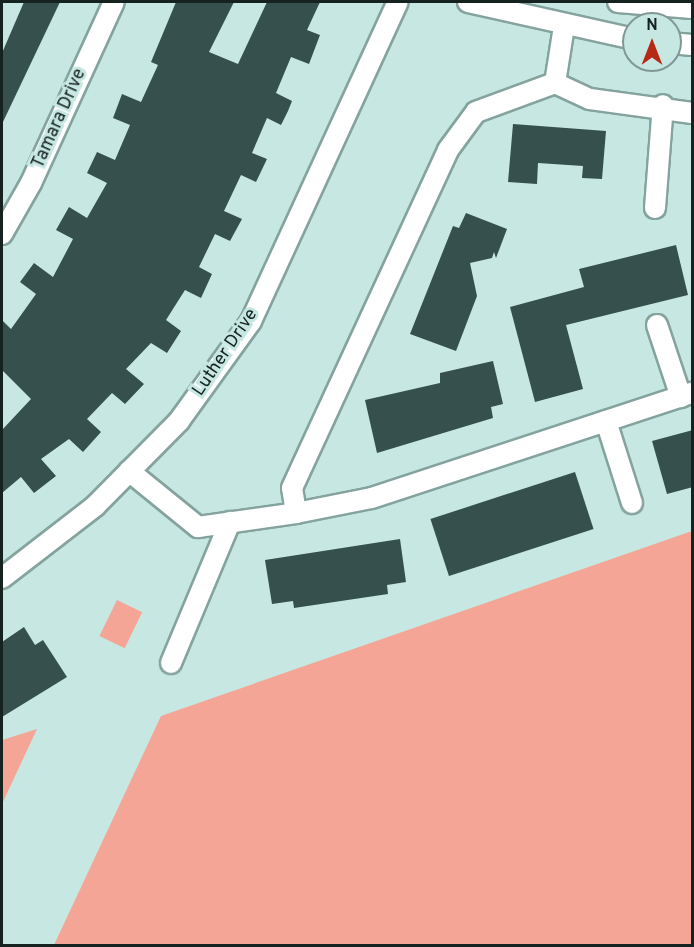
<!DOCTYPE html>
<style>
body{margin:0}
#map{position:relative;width:694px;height:947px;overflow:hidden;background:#c7e7e2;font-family:Overpass,sans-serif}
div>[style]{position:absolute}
.green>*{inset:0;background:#f5a596;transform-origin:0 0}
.building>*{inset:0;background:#35504d;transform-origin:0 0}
.roads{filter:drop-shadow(2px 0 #85a39e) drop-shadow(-2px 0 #85a39e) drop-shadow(0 2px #85a39e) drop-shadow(0 -2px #85a39e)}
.minor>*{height:20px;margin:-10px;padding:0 10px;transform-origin:10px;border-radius:10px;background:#fff}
span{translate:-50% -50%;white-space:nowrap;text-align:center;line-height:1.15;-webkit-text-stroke:6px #c7e7e2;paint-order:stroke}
.street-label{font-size:18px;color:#162220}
.frame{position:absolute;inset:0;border:3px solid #162220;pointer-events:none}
.north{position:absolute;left:622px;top:12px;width:60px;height:60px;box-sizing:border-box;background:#c7e7e2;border:2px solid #809894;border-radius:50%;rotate:0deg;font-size:16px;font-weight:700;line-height:24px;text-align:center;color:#162220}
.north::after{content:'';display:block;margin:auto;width:21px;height:27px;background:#b62915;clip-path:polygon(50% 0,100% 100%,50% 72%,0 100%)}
</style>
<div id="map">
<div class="green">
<i style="clip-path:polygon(692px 531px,692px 945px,54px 945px,161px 716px)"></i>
<i style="left:117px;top:600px;width:28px;height:40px;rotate:26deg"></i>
<i style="clip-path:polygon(37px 729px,2px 804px,2px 740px)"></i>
</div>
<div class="building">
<i style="clip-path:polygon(24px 2px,60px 2px,2px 124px,2px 53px)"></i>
<i style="clip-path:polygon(176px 2px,234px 2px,209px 52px,238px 64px,267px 2px,320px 2px,307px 30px,320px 35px,309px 64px,291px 57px,276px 93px,292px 101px,288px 111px,281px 125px,267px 118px,252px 153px,267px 159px,256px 182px,241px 175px,224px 211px,242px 219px,230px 241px,215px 234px,199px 267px,212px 274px,201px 298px,185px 290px,166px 320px,181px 331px,167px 353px,151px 343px,126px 369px,144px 384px,125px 404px,112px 393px,87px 419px,101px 432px,83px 452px,69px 439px,41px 459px,56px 476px,34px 493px,21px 477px,2px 493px,2px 430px,31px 399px,2px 370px,2px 320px,11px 329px,36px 294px,20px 282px,34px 263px,53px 277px,73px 239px,56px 230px,69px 207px,87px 218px,107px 183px,87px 173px,97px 152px,115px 160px,130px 125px,113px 118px,122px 94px,141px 102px,158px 65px,151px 62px)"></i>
<i style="clip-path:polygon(513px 124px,606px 131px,602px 179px,582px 178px,583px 166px,538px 163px,537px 184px,508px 182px)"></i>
<i style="clip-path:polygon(466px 213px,507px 229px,496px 258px,494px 252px,492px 258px,470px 263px,477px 296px,456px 351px,410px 334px,453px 226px,459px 228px)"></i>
<i style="clip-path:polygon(676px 245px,688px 295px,566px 325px,583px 389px,535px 402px,510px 307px,584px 287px,579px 269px)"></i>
<i style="clip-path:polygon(493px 361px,503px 404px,491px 407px,493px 418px,377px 453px,365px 400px,440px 383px,440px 373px)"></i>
<i style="clip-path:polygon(693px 430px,693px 487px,667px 494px,652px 441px)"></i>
<i style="left:575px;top:472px;width:60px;height:152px;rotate:72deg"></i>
<i style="clip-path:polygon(400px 539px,406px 582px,387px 585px,388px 594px,294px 608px,293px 601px,272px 604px,265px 560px)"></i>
<i style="clip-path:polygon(24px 627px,35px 645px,43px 640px,67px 677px,2px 717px,2px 642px)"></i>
</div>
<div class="roads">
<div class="minor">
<i style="left:468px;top:2px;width:170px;rotate:12.6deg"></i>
<i style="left:618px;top:2px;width:74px;rotate:4.6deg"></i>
<i style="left:670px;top:43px;width:22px;rotate:5deg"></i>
<i style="left:555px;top:83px;width:38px;rotate:25deg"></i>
<i style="left:590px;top:99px;width:103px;rotate:7.8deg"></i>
<i style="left:655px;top:208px;width:103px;rotate:-85.6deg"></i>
<i style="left:2px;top:234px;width:59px;rotate:-60.4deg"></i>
<i style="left:31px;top:183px;width:199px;rotate:-65.4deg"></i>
<i style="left:657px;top:325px;width:76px;rotate:71.6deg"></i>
<i style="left:606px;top:421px;width:86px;rotate:72.4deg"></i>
<i style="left:129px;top:471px;width:89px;rotate:39.1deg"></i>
<i style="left:198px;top:527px;width:99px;rotate:-8.1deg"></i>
<i style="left:296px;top:513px;width:25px;rotate:-99deg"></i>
<i style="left:292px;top:488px;width:372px;rotate:-65.2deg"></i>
<i style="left:448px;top:150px;width:47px;rotate:-53.6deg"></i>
<i style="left:476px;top:112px;width:84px;rotate:-20.2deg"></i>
<i style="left:555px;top:83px;width:58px;rotate:-81deg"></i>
<i style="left:296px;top:513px;width:77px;rotate:-11.2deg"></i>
<i style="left:372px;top:498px;width:337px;rotate:-18.2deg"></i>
<i style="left:2px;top:578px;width:118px;rotate:-37.7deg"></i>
<i style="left:95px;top:506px;width:120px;rotate:-45.3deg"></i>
<i style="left:179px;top:421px;width:123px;rotate:-54.2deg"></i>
<i style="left:251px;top:321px;width:351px;rotate:-65.3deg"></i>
<i style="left:171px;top:663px;width:153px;rotate:-67.3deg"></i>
</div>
</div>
<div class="street-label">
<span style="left:60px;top:119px;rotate:-66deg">Tamara Drive</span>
<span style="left:226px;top:353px;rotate:-56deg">Luther Drive</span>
</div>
<div class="frame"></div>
<div class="north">N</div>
</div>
